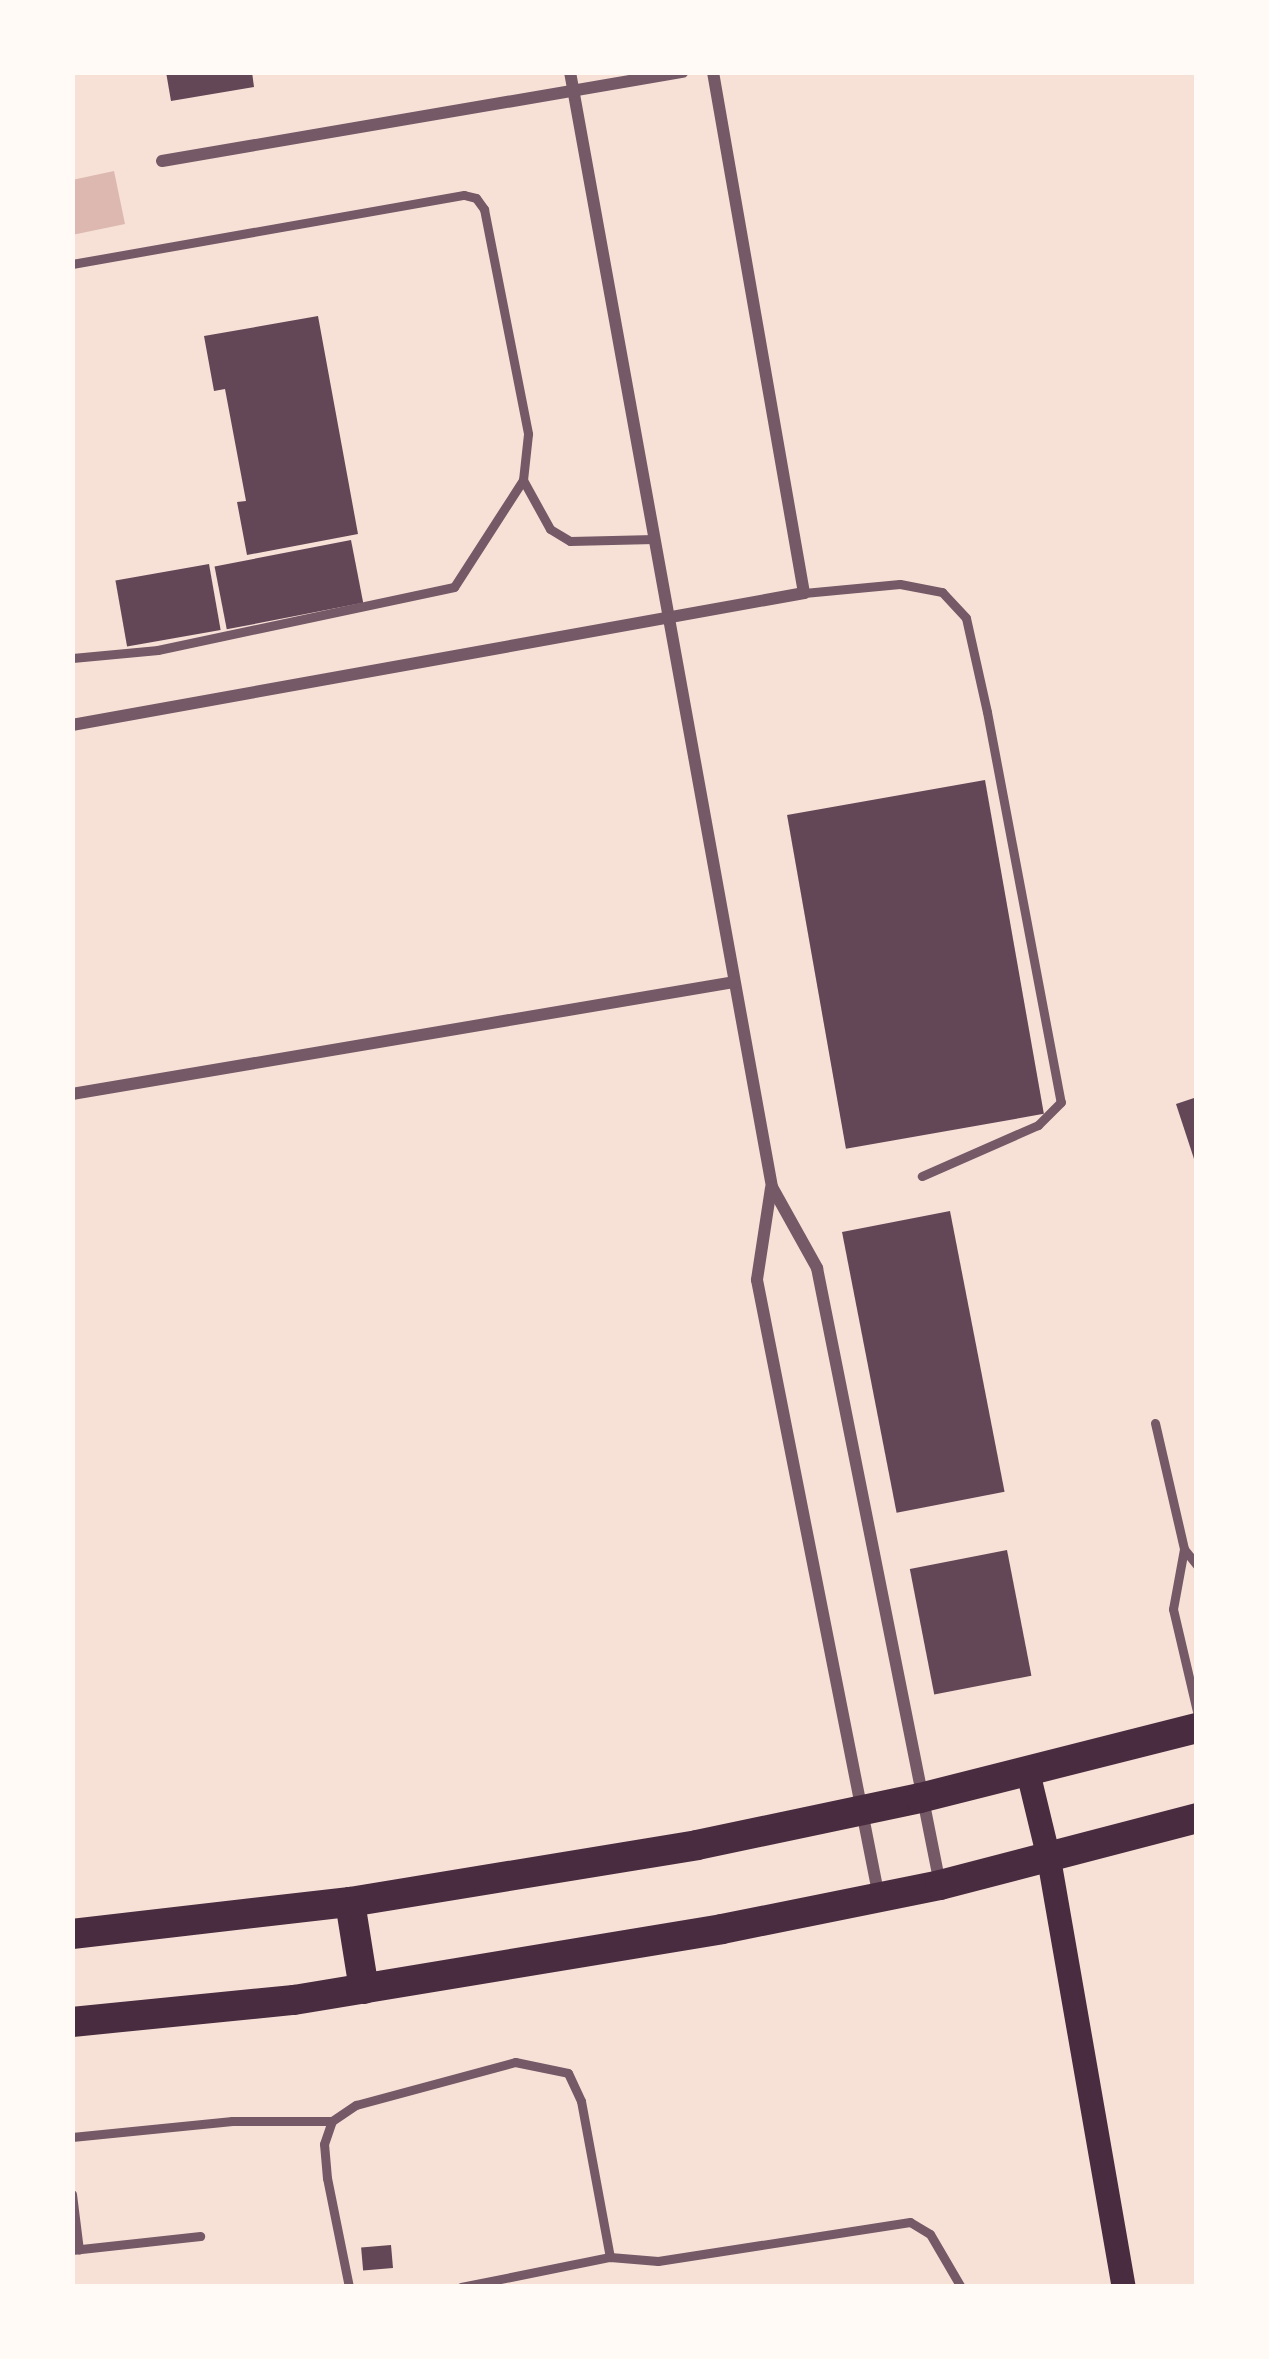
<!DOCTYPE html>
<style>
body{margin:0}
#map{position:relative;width:1269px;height:2359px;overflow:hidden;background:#f7e1d7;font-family:Ubuntu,sans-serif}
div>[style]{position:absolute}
.water>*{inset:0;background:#dcb8b0}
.building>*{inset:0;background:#644757;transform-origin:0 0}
.service>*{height:9px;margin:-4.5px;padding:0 4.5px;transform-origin:4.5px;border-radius:4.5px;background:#755966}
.minor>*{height:12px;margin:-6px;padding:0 6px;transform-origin:6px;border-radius:6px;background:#755966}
.secondary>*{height:24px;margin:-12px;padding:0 12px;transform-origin:12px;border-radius:12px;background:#4a2c40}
.trunk>*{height:30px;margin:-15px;padding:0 15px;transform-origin:15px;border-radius:15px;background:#4a2c40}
span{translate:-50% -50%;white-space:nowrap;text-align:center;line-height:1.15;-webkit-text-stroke:12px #fffaf5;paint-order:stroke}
.frame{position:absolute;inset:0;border:75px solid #fffaf5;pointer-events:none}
</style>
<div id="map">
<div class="water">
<i style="clip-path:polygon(114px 171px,125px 224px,72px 235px,72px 180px)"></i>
</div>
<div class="building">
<i style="clip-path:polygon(166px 72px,252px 72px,254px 87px,171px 101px)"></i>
<i style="clip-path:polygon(318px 316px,358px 534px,247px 555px,237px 502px,246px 501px,225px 389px,214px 391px,204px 336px)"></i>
<i style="left:351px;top:540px;width:64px;height:139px;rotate:79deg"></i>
<i style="left:209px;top:564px;width:67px;height:95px;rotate:80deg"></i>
<i style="left:985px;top:780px;width:339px;height:201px;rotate:80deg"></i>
<i style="clip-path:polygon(1197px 1097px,1197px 1165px,1196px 1165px,1176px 1104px)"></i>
<i style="left:950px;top:1211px;width:286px;height:110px;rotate:79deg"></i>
<i style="left:1007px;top:1550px;width:128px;height:99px;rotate:79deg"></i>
<i style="left:391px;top:2245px;width:23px;height:30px;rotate:85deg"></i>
</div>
<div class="service">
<i style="left:72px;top:264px;width:398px;rotate:-10deg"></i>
<i style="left:464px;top:195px;width:12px;rotate:14deg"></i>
<i style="left:476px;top:198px;width:14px;rotate:54deg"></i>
<i style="left:484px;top:209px;width:229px;rotate:78.9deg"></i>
<i style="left:528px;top:434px;width:46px;rotate:96.2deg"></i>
<i style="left:523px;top:480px;width:127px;rotate:122.8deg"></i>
<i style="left:454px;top:587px;width:303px;rotate:168deg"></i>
<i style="left:158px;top:650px;width:86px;rotate:174.7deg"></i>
<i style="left:523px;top:480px;width:56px;rotate:61.1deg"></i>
<i style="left:550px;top:529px;width:23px;rotate:31deg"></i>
<i style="left:570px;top:541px;width:84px;rotate:-1.4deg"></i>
<i style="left:804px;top:593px;width:96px;rotate:-5.4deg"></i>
<i style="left:900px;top:584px;width:43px;rotate:10.8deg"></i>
<i style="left:942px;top:592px;width:35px;rotate:47deg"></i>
<i style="left:966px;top:618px;width:96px;rotate:77.4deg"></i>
<i style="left:987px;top:712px;width:397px;rotate:79.3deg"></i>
<i style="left:1061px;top:1102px;width:33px;rotate:135deg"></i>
<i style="left:1038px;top:1125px;width:127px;rotate:156.3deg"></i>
<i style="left:1155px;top:1423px;width:129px;rotate:77deg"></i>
<i style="left:1184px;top:1549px;width:61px;rotate:100.4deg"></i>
<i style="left:1173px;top:1609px;width:105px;rotate:76.8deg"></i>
<i style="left:1184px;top:1549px;width:21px;rotate:51deg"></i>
<i style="left:72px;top:2137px;width:161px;rotate:-5.7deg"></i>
<i style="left:232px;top:2121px;width:100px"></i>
<i style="left:72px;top:2194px;width:56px;rotate:82.9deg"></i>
<i style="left:72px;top:2250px;width:129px;rotate:-6.2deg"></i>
<i style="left:349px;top:2287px;width:111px;rotate:-101.4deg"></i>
<i style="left:327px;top:2178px;width:34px;rotate:-95deg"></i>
<i style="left:324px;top:2144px;width:24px;rotate:-71deg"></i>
<i style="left:332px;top:2121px;width:29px;rotate:-34deg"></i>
<i style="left:356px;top:2105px;width:165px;rotate:-15.1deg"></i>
<i style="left:515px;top:2062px;width:54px;rotate:11.7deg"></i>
<i style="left:568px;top:2073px;width:31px;rotate:65deg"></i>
<i style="left:581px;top:2101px;width:159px;rotate:79.5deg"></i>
<i style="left:461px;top:2287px;width:152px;rotate:-11.4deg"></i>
<i style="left:610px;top:2257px;width:48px;rotate:4.8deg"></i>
<i style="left:658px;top:2261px;width:255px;rotate:-8.8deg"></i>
<i style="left:910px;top:2222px;width:23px;rotate:31deg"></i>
<i style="left:930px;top:2234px;width:61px;rotate:59.7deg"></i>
</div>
<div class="minor">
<i style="left:570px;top:72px;width:1133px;rotate:79.73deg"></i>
<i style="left:772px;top:1187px;width:93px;rotate:60.9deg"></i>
<i style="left:817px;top:1268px;width:628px;rotate:78.71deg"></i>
<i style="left:162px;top:161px;width:528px;rotate:-9.71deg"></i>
<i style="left:72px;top:725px;width:744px;rotate:-10.22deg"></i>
<i style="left:804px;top:593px;width:529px;rotate:-99.91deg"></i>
<i style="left:72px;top:1094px;width:671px;rotate:-9.6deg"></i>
<i style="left:771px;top:1188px;width:93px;rotate:98.7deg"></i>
<i style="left:757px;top:1280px;width:629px;rotate:78.82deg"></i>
</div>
<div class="secondary">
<i style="left:1028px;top:1772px;width:89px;rotate:76.4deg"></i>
<i style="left:1049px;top:1859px;width:435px;rotate:80.1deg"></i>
</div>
<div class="trunk">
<i style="left:350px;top:1902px;width:88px;rotate:80.9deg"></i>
<i style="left:72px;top:1934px;width:280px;rotate:-6.6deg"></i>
<i style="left:350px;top:1902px;width:352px;rotate:-9.3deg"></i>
<i style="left:697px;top:1845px;width:228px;rotate:-11.9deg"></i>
<i style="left:920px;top:1798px;width:286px;rotate:-14.2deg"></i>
<i style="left:72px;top:2022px;width:223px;rotate:-5.7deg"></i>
<i style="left:294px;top:2000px;width:434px;rotate:-9.4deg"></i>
<i style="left:722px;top:1929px;width:222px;rotate:-11.4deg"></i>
<i style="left:940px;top:1885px;width:266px;rotate:-14.6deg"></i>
</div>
<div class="frame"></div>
</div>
